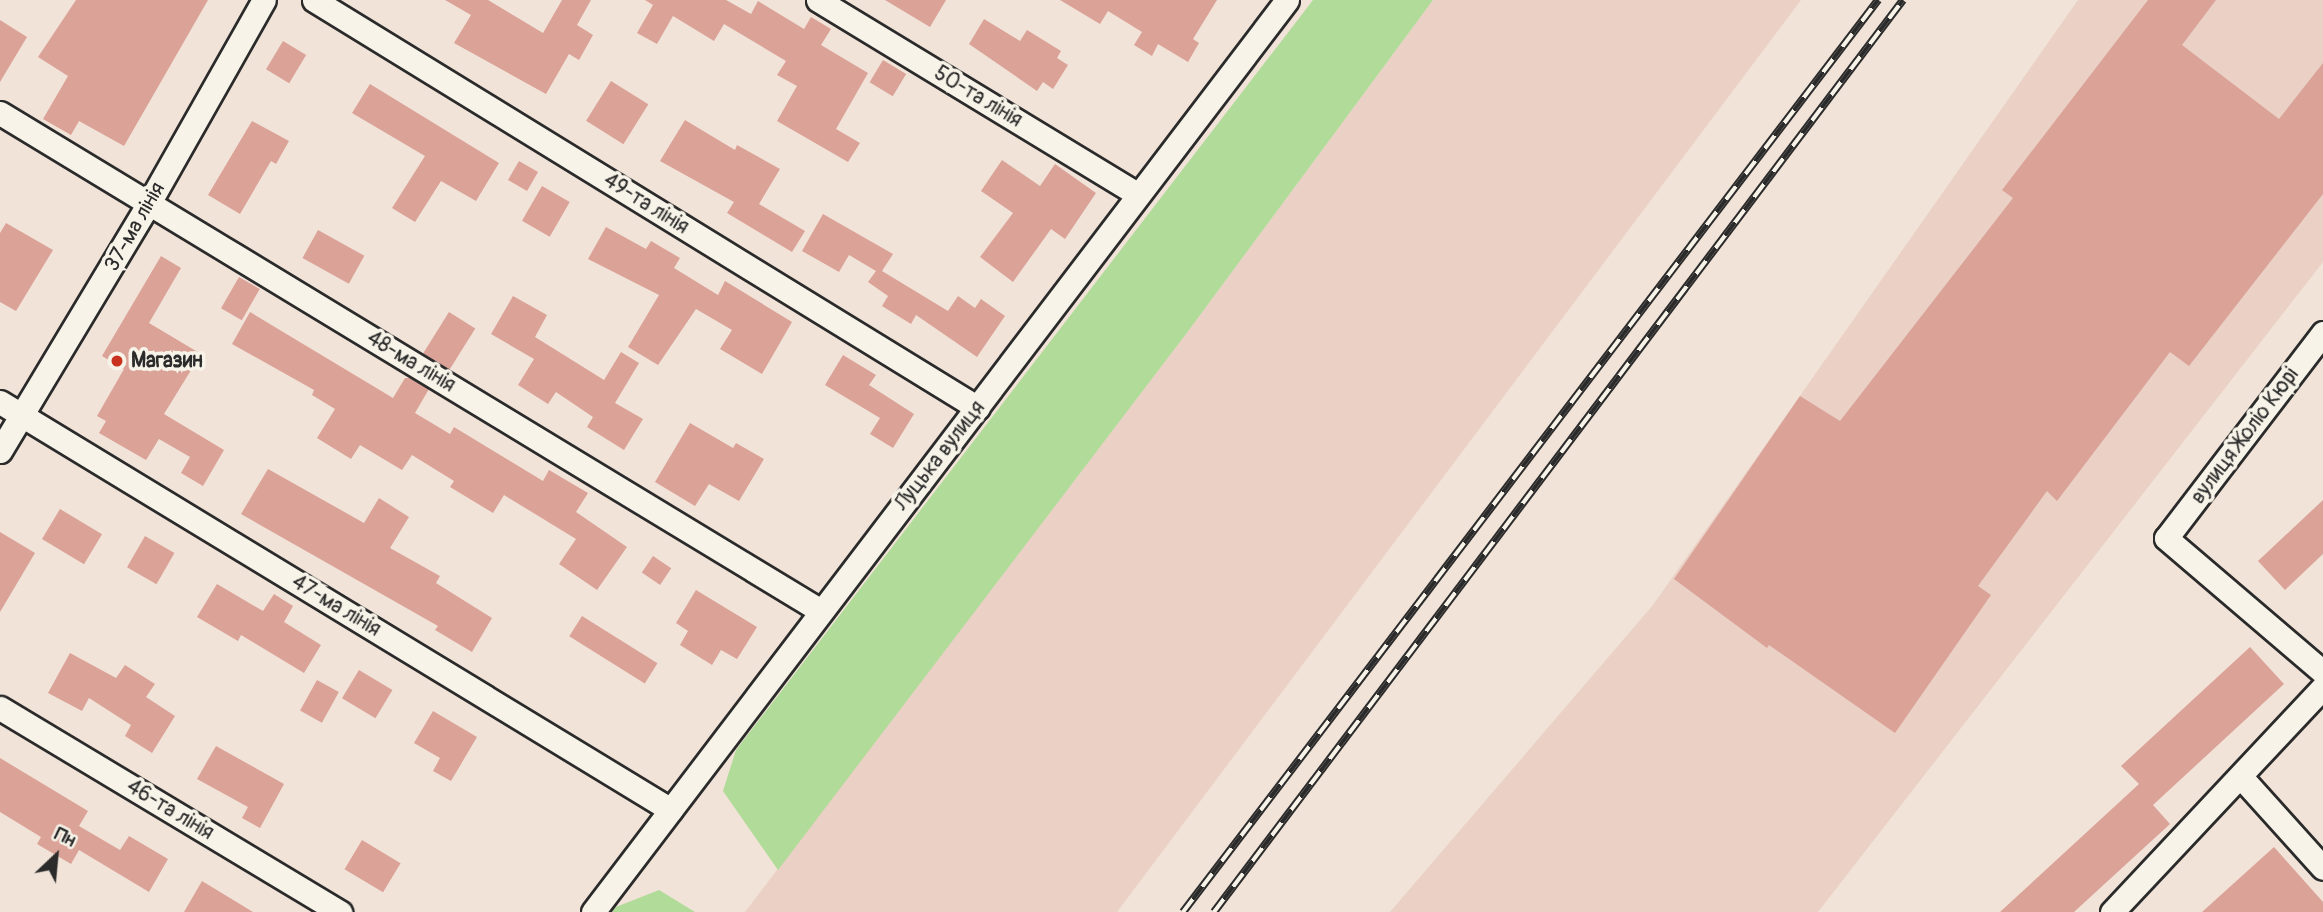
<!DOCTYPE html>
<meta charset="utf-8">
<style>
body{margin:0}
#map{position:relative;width:2323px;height:912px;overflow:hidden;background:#f1e3d8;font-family:Pangolin,sans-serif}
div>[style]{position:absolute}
.built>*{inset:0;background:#ead0c5}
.green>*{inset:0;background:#b0db98}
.building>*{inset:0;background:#dba298;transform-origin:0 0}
.roads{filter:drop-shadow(2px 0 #2b2b2b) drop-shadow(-2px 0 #2b2b2b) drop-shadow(0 2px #2b2b2b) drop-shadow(0 -2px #2b2b2b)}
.street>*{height:23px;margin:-11.5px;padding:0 11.5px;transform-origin:11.5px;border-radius:11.5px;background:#f7f3e8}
.rail>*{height:8px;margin-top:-4px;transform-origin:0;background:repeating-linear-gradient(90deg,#f7f3e8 0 16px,#2b2b2b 0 32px);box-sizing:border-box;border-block:2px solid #2b2b2b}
.dots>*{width:19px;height:19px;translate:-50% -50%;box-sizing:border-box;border:4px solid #f7f3e8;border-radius:50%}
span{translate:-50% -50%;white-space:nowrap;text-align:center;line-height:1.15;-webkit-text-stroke:7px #f7f3e8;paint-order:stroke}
.street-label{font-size:21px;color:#2b2b2b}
.poi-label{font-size:21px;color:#2b2b2b;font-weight:700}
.left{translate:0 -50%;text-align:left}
.north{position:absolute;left:21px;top:821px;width:70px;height:70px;-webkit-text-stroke:5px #f7f3e8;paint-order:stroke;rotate:26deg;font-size:19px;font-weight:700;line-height:28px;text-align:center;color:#2b2b2b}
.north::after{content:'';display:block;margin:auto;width:24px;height:32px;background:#2b2b2b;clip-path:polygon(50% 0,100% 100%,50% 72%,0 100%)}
</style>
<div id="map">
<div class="built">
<i style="clip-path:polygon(1433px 0,1801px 0,1117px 912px,745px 912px,1186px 334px)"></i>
<i style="clip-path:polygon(2078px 0,2323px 0,2323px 262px,1818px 912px,1390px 912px,1653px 605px)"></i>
</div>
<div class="green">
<i style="clip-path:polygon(1313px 0,1433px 0,1186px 334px,778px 870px,723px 791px,736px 750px)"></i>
<i style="clip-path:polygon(659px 890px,695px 912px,612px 912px,616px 907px)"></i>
</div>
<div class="building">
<i style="clip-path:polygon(76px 0,208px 0,124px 146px,79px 121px,71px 135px,43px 119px,68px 76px,38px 57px)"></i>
<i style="clip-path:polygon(445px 0,488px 0,543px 33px,562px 0,591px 0,577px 25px,593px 35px,579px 60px,569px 54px,546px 94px,454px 43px,471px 15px)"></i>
<i style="clip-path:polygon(645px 0,726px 0,751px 14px,758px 1px,804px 29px,811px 17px,831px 29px,821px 45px,868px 73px,836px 129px,860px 143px,848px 162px,777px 121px,797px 86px,777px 75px,786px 61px,724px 24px,714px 41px,673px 16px,657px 44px,637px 33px,653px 5px)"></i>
<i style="clip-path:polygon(885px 0,946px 0,930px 27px)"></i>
<i style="clip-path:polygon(1060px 0,1217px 0,1193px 39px,1199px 43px,1188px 62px,1158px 44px,1152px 56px,1134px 45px,1142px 32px,1108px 11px,1100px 24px)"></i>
<i style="clip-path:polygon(2148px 0,2216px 0,2182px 45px,2279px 119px,2323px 63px,2323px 194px,2189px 366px,2170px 352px,2057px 501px,2047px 491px,1978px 586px,1991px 595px,1895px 733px,1769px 645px,1767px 648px,1674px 579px,1800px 396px,1840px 421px,2013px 198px,2002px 190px)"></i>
<i style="clip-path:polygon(984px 19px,1020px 41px,1027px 30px,1061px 51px,1057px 58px,1068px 65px,1053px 89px,1043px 82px,1037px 91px,969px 44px)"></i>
<i style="clip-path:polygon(0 20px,27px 37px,0 82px)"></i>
<i style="left:283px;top:41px;width:27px;height:33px;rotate:31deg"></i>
<i style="left:883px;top:60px;width:27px;height:26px;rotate:31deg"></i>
<i style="left:611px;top:81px;width:44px;height:47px;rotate:32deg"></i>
<i style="clip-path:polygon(370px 84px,499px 163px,476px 201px,441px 181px,415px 222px,392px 208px,425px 156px,352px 113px)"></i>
<i style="clip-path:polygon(685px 120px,735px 150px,737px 145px,780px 169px,759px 204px,805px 231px,792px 252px,727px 213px,734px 202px,660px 161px)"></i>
<i style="clip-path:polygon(252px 121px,289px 141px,276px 164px,271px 161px,240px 214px,208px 195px)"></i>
<i style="clip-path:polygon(1002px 160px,1040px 186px,1055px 164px,1096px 193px,1065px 239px,1051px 229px,1013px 282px,980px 257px,1013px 213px,981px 191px)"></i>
<i style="left:519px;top:161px;width:22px;height:22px;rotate:30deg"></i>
<i style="left:542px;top:186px;width:32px;height:40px;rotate:30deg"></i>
<i style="clip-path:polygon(823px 214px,893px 254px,882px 271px,948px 311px,958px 296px,975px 308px,981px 299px,1005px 316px,977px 357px,916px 315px,911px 324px,882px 306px,888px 296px,868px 282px,876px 271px,849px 255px,839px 272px,802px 251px)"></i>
<i style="clip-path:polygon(6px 223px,53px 250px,16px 311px,0 302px,0 233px)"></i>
<i style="clip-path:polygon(606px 227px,646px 249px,651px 241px,680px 258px,674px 268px,718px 295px,725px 281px,792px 322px,762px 374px,720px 349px,732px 330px,696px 309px,658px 365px,628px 347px,659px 295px,588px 259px)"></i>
<i style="left:318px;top:230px;width:53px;height:32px;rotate:29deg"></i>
<i style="clip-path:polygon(161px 256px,181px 268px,149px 323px,201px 354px,164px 414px,224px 450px,203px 486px,181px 473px,190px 457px,159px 439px,146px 460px,99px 433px,106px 421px,97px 416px,124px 369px,102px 356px)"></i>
<i style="left:239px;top:277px;width:24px;height:36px;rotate:30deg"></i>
<i style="clip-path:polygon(513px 296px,547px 315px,535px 337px,604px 380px,621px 352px,639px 363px,615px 403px,643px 419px,624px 450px,587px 427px,593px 417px,556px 392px,548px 404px,518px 385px,534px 359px,491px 334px)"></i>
<i style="clip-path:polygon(250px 312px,393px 398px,405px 378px,410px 378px,429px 389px,415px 413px,450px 434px,454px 427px,543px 481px,549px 470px,588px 493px,576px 512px,627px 547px,597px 590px,559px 564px,576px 539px,504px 495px,493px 513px,450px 487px,454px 481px,412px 455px,402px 470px,360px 445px,351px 459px,317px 438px,335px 409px,312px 395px,314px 390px,232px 344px)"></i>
<i style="left:449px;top:312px;width:31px;height:49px;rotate:32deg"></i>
<i style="clip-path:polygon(843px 355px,876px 375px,869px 385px,914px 414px,893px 448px,870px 434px,880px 418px,825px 385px)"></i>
<i style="clip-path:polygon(690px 423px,733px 448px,736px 443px,764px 459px,739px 501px,709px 484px,695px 506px,655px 482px)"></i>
<i style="clip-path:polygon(268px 469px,364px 523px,379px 498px,409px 517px,390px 548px,440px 576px,436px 583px,492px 618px,472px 652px,435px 630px,438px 626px,241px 514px)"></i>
<i style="clip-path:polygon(2323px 500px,2323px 554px,2285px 590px,2258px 561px)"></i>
<i style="left:60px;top:509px;width:49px;height:35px;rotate:31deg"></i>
<i style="clip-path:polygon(0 532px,35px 553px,0 612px)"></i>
<i style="left:145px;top:536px;width:34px;height:36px;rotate:30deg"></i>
<i style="left:653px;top:556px;width:22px;height:20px;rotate:34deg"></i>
<i style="clip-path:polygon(217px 584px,263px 611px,274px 594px,293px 606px,284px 622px,321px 645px,304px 673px,241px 635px,238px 641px,197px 617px)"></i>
<i style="clip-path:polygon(696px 590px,757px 627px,737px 659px,721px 650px,712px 665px,680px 645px,688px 631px,676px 623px)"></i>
<i style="left:582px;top:616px;width:89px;height:24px;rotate:32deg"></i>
<i style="clip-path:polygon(2250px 647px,2284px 684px,2153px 805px,2170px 824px,2074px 912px,2000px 912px,2139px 784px,2121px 766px)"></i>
<i style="clip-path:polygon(70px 653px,116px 678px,125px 665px,155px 684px,146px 697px,175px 716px,152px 753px,125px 736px,131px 725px,89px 698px,82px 711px,48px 693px)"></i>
<i style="left:359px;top:670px;width:39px;height:33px;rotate:31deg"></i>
<i style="left:317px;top:680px;width:25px;height:35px;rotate:29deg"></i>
<i style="clip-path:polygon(433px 711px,477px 737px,451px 781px,433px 771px,440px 758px,414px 743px)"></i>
<i style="clip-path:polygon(216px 746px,284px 784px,260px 828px,242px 818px,248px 807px,197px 779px)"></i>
<i style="clip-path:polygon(0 758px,88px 811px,79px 826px,120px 850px,129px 836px,168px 859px,149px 892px,79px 850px,71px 864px,37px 844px,41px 837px,0 812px)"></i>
<i style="left:362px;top:840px;width:45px;height:34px;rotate:31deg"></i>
<i style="clip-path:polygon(2274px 847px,2323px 902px,2323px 912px,2202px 912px)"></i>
<i style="clip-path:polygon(202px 881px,253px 912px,184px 912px)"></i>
</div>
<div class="roads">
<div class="street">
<i style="left:314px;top:0;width:779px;rotate:31.57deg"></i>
<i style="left:818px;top:0;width:373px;rotate:31.3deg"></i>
<i style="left:0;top:113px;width:960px;rotate:31.24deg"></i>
<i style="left:2323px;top:333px;width:258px;rotate:127.4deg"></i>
<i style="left:2166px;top:538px;width:206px;rotate:40.5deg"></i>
<i style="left:0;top:402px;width:785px;rotate:31.3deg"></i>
<i style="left:0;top:451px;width:289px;rotate:-59deg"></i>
<i style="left:149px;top:203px;width:233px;rotate:-60.5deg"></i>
<i style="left:0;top:708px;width:397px;rotate:31deg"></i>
<i style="left:2241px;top:777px;width:122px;rotate:48deg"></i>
<i style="left:593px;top:912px;width:1146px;rotate:-52.73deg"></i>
<i style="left:2112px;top:912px;width:308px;rotate:-46.8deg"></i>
</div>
</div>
<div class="rail">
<i style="left:1183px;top:912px;width:1147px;rotate:-52.69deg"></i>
<i style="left:1214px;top:912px;width:1143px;rotate:-52.93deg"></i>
</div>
<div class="dots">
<i style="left:117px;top:361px;background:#c8321e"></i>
</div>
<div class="street-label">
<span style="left:978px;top:97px;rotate:31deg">50-та лінія</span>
<span style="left:646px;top:204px;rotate:32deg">49-та лінія</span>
<span style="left:135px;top:227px;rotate:-60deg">37-ма лінія</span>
<span style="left:411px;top:362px;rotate:31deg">48-ма лінія</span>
<span style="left:2245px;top:436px;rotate:-53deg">вулиця Жоліо Кюрі</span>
<span style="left:940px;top:456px;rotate:-52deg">Луцька вулиця</span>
<span style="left:336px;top:606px;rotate:31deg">47-ма лінія</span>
<span style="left:170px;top:810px;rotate:31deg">46-та лінія</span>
</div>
<div class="poi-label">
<span class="left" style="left:131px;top:361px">Магазин</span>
</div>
<div class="north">Пн</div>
</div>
